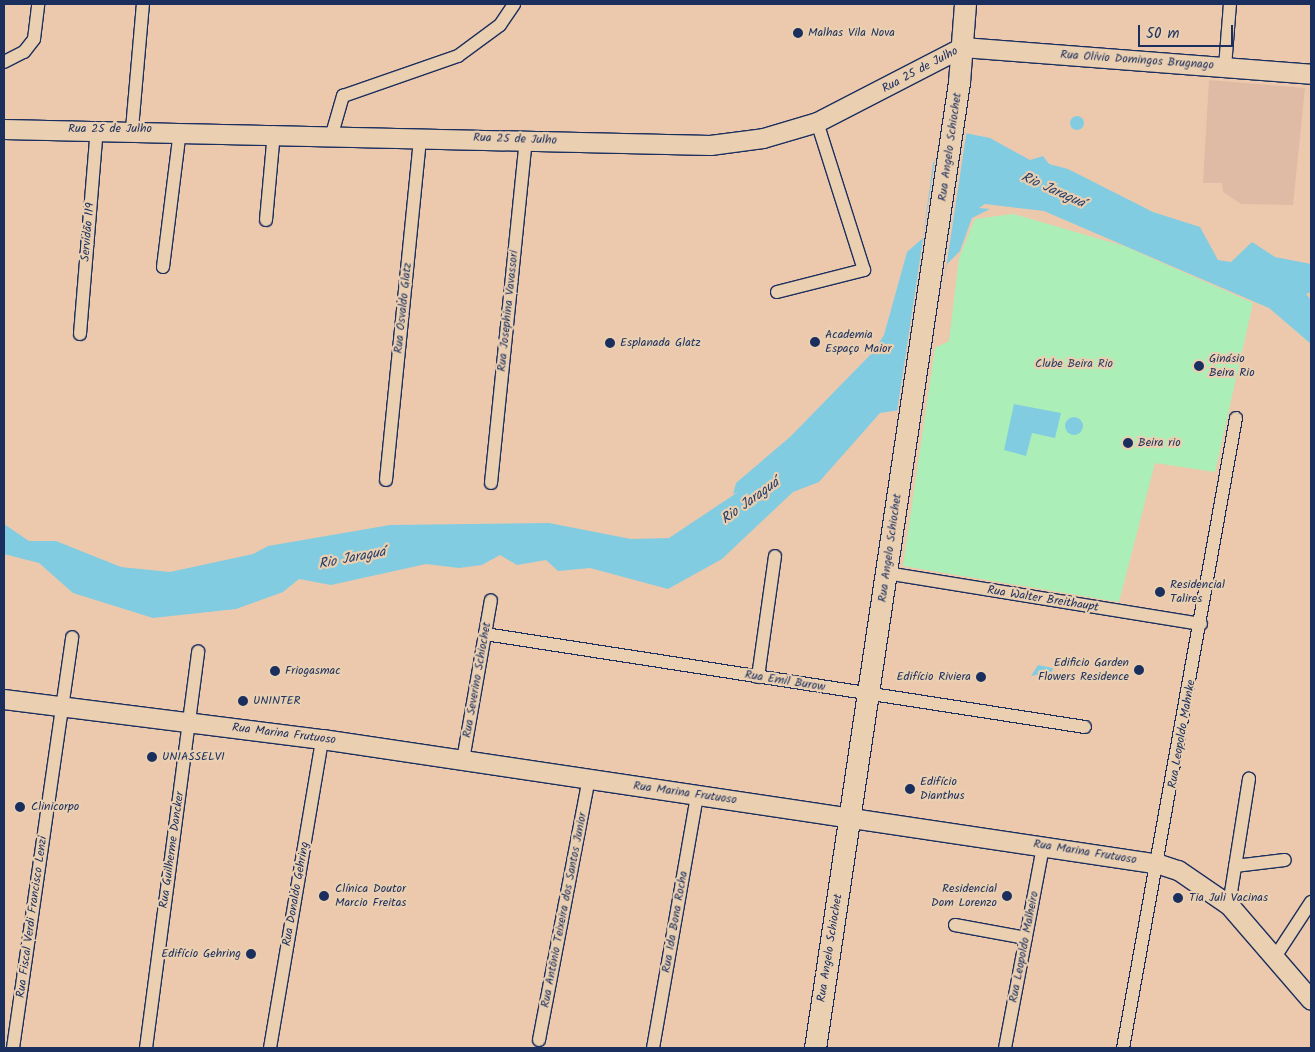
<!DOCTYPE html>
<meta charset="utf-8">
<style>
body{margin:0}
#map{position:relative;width:1315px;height:1052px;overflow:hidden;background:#ecc9ad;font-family:Kalam,sans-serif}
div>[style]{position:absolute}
.built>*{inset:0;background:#dfbba6}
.green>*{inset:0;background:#abeeb7}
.water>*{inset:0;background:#82cce2}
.round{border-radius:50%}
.pier>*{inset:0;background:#ecc9ad}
.roads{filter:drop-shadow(1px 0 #1b2f5e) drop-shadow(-1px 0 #1b2f5e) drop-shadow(0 1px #1b2f5e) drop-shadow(0 -1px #1b2f5e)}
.street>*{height:12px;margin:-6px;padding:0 6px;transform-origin:6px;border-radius:6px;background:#eacfb1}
.secondary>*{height:19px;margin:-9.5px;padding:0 9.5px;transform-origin:9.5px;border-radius:9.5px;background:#eacfb1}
.primary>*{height:21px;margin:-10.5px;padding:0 10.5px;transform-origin:10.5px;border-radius:10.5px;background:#eacfb1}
.dots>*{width:14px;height:14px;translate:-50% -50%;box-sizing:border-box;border:2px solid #eacfb1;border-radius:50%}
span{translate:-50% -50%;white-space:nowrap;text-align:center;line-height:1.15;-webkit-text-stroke:4.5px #eacfb1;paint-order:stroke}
.poi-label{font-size:12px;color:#1b2f5e}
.left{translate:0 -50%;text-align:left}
.right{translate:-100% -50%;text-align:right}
.street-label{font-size:12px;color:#1b2f5e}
.park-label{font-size:12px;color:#294267}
.water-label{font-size:14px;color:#253f6b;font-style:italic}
.frame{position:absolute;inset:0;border:5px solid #1b2f5e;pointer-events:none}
.scale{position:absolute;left:1138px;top:25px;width:95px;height:22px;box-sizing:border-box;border:2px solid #1b2f5e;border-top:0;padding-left:6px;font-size:15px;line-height:18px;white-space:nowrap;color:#1b2f5e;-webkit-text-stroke:4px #eacfb1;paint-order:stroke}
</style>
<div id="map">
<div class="built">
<i style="clip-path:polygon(1209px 80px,1305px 88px,1293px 205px,1241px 204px,1223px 192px,1222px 183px,1203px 183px)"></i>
</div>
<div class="green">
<i style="clip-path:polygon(1013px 214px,1124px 246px,1253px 303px,1215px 472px,1155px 463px,1119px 602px,903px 566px,935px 348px,949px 341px,959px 258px,975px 219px)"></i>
</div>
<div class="water">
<i class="round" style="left:1070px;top:116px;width:14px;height:14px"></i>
<i style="clip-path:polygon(960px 132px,990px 138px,1030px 160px,1043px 156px,1049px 164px,1068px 169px,1153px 212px,1200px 227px,1218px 260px,1231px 262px,1252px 242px,1275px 257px,1311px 264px,1311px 292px,1306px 294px,1311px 300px,1311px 344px,1269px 308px,1044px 211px,985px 204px,979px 208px,990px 209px,972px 218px,960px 251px,947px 264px,930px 362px,900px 410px,880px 413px,819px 482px,793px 492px,722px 559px,668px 589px,590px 568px,558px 571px,546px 560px,517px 565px,500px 555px,482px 565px,459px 568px,426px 564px,331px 585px,299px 579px,283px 592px,236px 609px,153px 618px,73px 593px,39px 563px,4px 554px,4px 524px,29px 541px,56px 541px,121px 567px,170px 572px,253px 554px,268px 546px,390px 525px,549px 523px,631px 539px,669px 538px,738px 492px,733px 494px,736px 483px,790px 437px,873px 352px,884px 335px,907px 252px,923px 238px,933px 163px,945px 141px)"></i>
<i style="clip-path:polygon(1014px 404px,1061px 413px,1055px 438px,1032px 433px,1026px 456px,1004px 450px)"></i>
<i class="round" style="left:1065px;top:417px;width:18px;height:18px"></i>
<i style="clip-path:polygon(1038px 665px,1053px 668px,1052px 672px,1031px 676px)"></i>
</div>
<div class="pier">
<i style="clip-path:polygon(967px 129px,931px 368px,923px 385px,897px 412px,936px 153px,943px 140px)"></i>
</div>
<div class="roads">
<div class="street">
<i style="left:4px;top:62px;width:22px;rotate:-27deg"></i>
<i style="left:24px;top:52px;width:16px;rotate:-52deg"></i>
<i style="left:34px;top:39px;width:35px;rotate:-83deg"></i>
<i style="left:1225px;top:67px;width:63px;rotate:-85.5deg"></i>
<i style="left:132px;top:129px;width:125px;rotate:-85deg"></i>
<i style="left:332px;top:134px;width:40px;rotate:-74deg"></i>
<i style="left:343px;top:96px;width:122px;rotate:-19.2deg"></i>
<i style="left:458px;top:56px;width:52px;rotate:-36.4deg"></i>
<i style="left:500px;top:25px;width:25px;rotate:-56deg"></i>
<i style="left:266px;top:220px;width:88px;rotate:-84.8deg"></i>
<i style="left:163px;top:267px;width:137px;rotate:-82.9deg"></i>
<i style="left:777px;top:292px;width:90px;rotate:-14.2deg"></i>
<i style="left:864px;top:270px;width:155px;rotate:-107.6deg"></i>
<i style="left:80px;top:334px;width:206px;rotate:-85.3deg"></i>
<i style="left:386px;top:480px;width:345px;rotate:-84.3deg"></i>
<i style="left:491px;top:483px;width:346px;rotate:-84.2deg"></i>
<i style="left:886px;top:573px;width:319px;rotate:9.2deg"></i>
<i style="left:485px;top:634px;width:607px;rotate:8.81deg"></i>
<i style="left:758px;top:677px;width:122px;rotate:-82deg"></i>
<i style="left:463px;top:760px;width:162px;rotate:-80.1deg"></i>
<i style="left:1235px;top:866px;width:50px;rotate:-6.8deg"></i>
<i style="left:1229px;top:905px;width:128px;rotate:-81deg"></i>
<i style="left:955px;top:925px;width:72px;rotate:10.4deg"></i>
<i style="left:1275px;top:957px;width:66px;rotate:-56.8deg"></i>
<i style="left:539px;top:1040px;width:266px;rotate:-79.2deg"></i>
<i style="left:13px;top:1048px;width:415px;rotate:-81.8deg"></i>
<i style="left:146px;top:1048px;width:400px;rotate:-82.5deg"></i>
<i style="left:270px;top:1048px;width:313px;rotate:-80.4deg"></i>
<i style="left:653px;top:1048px;width:257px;rotate:-80.1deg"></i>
<i style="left:1005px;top:1048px;width:206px;rotate:-79.3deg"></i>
<i style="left:1123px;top:1048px;width:640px;rotate:-79.83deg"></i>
</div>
<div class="secondary">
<i style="left:4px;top:129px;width:706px;rotate:1.3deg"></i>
<i style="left:710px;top:145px;width:53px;rotate:-7.5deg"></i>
<i style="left:763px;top:138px;width:56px;rotate:-16.5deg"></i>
<i style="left:817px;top:122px;width:163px;rotate:-27.3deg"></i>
<i style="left:962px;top:47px;width:350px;rotate:4.4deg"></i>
<i style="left:4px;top:699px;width:321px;rotate:7.2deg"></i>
<i style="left:322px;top:739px;width:846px;rotate:8.49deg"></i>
<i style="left:1159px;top:864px;width:20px;rotate:18deg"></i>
<i style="left:1178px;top:870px;width:62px;rotate:34.5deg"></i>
<i style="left:1229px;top:905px;width:125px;rotate:49.2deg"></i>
</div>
<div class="primary">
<i style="left:815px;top:1048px;width:977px;rotate:-81.52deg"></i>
<i style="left:959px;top:82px;width:78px;rotate:-85.6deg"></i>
</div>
</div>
<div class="dots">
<i style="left:798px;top:33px;background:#1b2f5e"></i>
<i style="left:815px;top:342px;background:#1b2f5e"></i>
<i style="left:610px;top:343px;background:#1b2f5e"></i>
<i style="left:1199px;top:366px;background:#1b2f5e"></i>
<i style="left:1128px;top:443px;background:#1b2f5e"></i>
<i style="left:1160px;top:592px;background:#1b2f5e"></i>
<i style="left:1139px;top:670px;background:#1b2f5e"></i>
<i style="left:275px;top:671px;background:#1b2f5e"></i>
<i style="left:981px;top:677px;background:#1b2f5e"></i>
<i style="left:243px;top:701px;background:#1b2f5e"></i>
<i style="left:152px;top:757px;background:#1b2f5e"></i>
<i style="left:910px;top:789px;background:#1b2f5e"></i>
<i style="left:20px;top:807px;background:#1b2f5e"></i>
<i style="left:324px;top:896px;background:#1b2f5e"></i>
<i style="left:1007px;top:896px;background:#1b2f5e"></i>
<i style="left:1178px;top:898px;background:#1b2f5e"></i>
<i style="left:251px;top:954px;background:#1b2f5e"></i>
</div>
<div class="poi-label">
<span class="left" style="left:808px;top:33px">Malhas Vila Nova</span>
<span class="left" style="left:825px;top:342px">Academia<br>Espaço Maior</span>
<span class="left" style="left:620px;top:343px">Esplanada Glatz</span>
<span class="left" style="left:1209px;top:366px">Ginásio<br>Beira Rio</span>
<span class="left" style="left:1138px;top:443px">Beira rio</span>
<span class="left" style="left:1170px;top:592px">Residencial<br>Talires</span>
<span class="right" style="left:1129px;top:670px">Edificio Garden<br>Flowers Residence</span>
<span class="left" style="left:285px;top:671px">Friogasmac</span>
<span class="right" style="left:971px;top:677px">Edifício Riviera</span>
<span class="left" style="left:253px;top:701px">UNINTER</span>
<span class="left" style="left:162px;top:757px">UNIASSELVI</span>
<span class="left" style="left:920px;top:789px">Edifício<br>Dianthus</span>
<span class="left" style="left:31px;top:807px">Clinicorpo</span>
<span class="left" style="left:335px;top:896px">Clínica Doutor<br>Marcio Freitas</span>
<span class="right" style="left:997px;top:896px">Residencial<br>Dom Lorenzo</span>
<span class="left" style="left:1189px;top:898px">Tia Juli Vacinas</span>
<span class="right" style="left:241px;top:954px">Edifício Gehring</span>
</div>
<div class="street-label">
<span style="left:1137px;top:60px;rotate:4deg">Rua Olívio Domingos Brugnago</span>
<span style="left:920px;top:70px;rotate:-28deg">Rua 25 de Julho</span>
<span style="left:110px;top:129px">Rua 25 de Julho</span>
<span style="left:515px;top:139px;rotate:2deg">Rua 25 de Julho</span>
<span style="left:950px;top:147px;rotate:-82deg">Rua Angelo Schiochet</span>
<span style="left:88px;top:232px;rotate:-85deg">Servidão 119</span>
<span style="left:403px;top:308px;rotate:-84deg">Rua Osvaldo Glatz</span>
<span style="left:508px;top:311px;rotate:-84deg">Rua Josephina Vavassori</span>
<span style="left:890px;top:548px;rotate:-82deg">Rua Angelo Schiochet</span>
<span style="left:1043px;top:599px;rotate:9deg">Rua Walter Breithaupt</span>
<span style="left:477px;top:680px;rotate:-80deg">Rua Severino Schiochet</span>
<span style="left:785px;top:681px;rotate:9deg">Rua Emil Burow</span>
<span style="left:284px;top:734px;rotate:7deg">Rua Marina Frutuoso</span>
<span style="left:1182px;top:734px;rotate:-80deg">Rua Leopoldo Mahnke</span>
<span style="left:685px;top:793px;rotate:8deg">Rua Marina Frutuoso</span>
<span style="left:172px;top:850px;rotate:-82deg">Rua Guilherme Dancker</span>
<span style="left:1085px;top:852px;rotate:9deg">Rua Marina Frutuoso</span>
<span style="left:296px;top:894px;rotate:-80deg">Rua Donaldo Gehring</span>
<span style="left:564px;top:910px;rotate:-79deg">Rua Antônio Teixeira dos Santos Junior</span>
<span style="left:32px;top:917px;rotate:-82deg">Rua Fiscal Verdi Francisco Lenzi</span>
<span style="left:675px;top:922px;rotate:-80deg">Rua Ida Bona Rocha</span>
<span style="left:1024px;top:947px;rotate:-79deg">Rua Leopoldo Malheiro</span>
<span style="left:830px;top:948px;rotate:-81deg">Rua Angelo Schiochet</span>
</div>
<div class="park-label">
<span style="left:1074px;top:364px">Clube Beira Rio</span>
</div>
<div class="water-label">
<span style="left:1053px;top:190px;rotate:24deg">Rio Jaraguá</span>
<span style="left:750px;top:501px;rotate:-36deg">Rio Jaraguá</span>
<span style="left:352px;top:558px;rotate:-11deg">Rio Jaraguá</span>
</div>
<div class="frame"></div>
<div class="scale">50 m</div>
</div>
